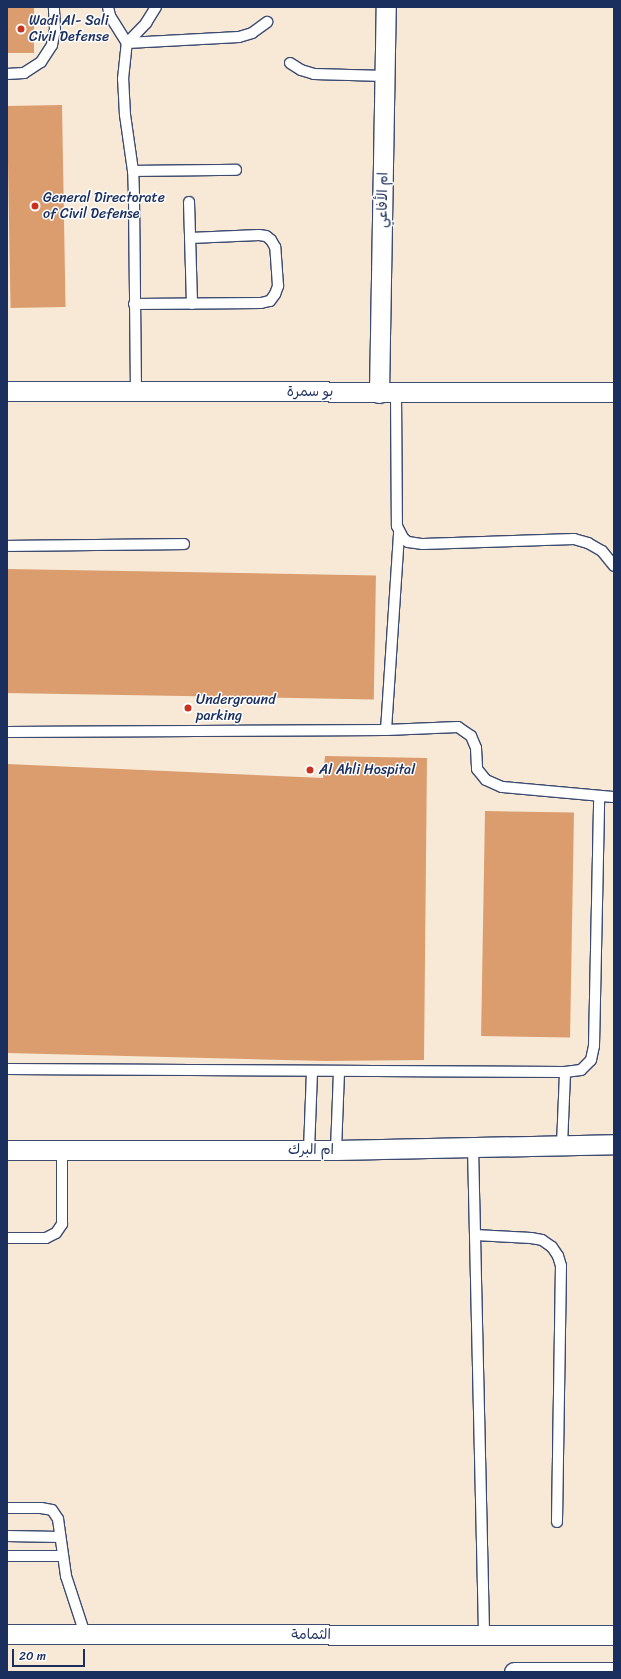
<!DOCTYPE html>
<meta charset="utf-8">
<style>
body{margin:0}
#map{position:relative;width:621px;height:1679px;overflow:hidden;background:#f7e9d6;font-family:Sriracha,"Playpen Sans Arabic",sans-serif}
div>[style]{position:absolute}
.building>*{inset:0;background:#db9d6d;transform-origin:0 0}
.roads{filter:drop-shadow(1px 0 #3c4b70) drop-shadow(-1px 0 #3c4b70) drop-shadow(0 1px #3c4b70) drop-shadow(0 -1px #3c4b70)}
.lane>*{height:10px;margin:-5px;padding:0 5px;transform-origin:5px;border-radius:5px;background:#fff}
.street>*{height:19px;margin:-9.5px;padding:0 9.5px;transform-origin:9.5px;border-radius:9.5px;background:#fff}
.dots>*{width:11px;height:11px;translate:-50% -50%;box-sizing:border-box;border:2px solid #fff;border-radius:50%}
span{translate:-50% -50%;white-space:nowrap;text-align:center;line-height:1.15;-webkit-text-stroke:3px #fff;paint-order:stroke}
.poi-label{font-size:14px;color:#1b2f5e}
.left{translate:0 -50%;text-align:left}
.street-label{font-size:14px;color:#1b2f5e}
.frame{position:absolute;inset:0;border:8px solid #1b2f5e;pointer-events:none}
.scale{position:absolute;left:12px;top:1649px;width:73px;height:18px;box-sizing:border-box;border:2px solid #1b2f5e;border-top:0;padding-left:5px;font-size:12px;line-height:14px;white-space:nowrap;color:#1b2f5e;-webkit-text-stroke:3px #fff;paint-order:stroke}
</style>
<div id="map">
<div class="building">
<i style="left:7px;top:7px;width:27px;height:46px"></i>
<i style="left:62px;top:105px;width:202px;height:55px;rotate:89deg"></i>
<i style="left:7px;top:569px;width:369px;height:124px;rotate:1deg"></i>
<i style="clip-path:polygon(325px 756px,427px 758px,424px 1060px,325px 1061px,7px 1053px,7px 764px,323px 778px)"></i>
<i style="left:485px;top:811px;width:89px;height:225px;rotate:1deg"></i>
</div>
<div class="roads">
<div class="lane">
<i style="left:108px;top:7px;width:9px;rotate:77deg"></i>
<i style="left:110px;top:16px;width:32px;rotate:58deg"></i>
<i style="left:127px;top:43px;width:28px;rotate:-46deg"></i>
<i style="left:146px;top:23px;width:19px;rotate:-58deg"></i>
<i style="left:290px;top:63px;width:13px;rotate:32deg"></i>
<i style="left:301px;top:70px;width:14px;rotate:17deg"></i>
<i style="left:314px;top:74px;width:71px;rotate:1.6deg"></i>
<i style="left:7px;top:74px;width:17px;rotate:-3deg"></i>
<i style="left:24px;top:73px;width:20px;rotate:-33deg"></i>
<i style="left:41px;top:62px;width:20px;rotate:-57deg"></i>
<i style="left:52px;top:45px;width:16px;rotate:-79deg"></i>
<i style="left:55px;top:29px;width:22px;rotate:-93deg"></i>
<i style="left:133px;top:171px;width:103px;rotate:-0.6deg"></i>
<i style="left:189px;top:202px;width:102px;rotate:88.3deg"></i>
<i style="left:134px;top:304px;width:127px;rotate:-0.5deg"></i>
<i style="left:261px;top:303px;width:9px;rotate:-13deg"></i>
<i style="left:270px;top:301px;width:9px;rotate:-54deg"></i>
<i style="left:275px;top:294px;width:9px;rotate:-69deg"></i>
<i style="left:278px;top:286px;width:39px;rotate:-94deg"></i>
<i style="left:275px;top:247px;width:8px;rotate:-120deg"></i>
<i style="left:271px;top:240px;width:6px;rotate:-141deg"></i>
<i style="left:266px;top:236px;width:7px;rotate:-172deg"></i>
<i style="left:259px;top:235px;width:69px;rotate:177.5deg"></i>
<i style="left:136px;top:391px;width:196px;rotate:-90.6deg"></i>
<i style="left:134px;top:195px;width:24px;rotate:-92deg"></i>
<i style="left:133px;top:171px;width:57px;rotate:-98.1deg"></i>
<i style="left:125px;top:115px;width:36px;rotate:-93deg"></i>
<i style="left:123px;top:79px;width:36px;rotate:-84deg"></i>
<i style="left:127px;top:43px;width:112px;rotate:-3.1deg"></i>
<i style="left:239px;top:37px;width:14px;rotate:-17deg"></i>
<i style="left:252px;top:33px;width:19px;rotate:-36deg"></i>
<i style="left:396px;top:393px;width:133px;rotate:89.6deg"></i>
<i style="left:397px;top:526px;width:13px;rotate:63deg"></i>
<i style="left:403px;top:538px;width:6px;rotate:39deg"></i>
<i style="left:408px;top:542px;width:15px;rotate:8deg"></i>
<i style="left:423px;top:544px;width:151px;rotate:-1.9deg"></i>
<i style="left:574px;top:539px;width:15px;rotate:16deg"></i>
<i style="left:588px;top:543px;width:16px;rotate:30deg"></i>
<i style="left:602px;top:551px;width:19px;rotate:51deg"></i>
<i style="left:7px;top:546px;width:177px;rotate:-0.6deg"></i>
<i style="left:386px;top:730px;width:198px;rotate:-86.2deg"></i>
<i style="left:7px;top:732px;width:379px;rotate:-0.3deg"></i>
<i style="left:386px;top:730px;width:72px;rotate:-2.4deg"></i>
<i style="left:458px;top:727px;width:16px;rotate:35deg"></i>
<i style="left:471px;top:736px;width:13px;rotate:67deg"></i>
<i style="left:476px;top:748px;width:21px;rotate:87deg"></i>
<i style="left:477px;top:769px;width:14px;rotate:51deg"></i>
<i style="left:486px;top:780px;width:17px;rotate:24deg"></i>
<i style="left:502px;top:787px;width:112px;rotate:5.1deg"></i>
<i style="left:7px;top:1069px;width:558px;rotate:0.31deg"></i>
<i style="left:565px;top:1072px;width:16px;rotate:-7deg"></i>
<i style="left:581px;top:1070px;width:14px;rotate:-45deg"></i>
<i style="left:591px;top:1060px;width:14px;rotate:-78deg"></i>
<i style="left:594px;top:1046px;width:249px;rotate:-88.8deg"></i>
<i style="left:562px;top:1145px;width:73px;rotate:-87.6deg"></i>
<i style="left:473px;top:1147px;width:488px;rotate:88.7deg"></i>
<i style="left:309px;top:1150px;width:79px;rotate:-87.8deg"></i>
<i style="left:336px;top:1150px;width:79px;rotate:-87.8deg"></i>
<i style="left:475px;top:1235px;width:56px;rotate:3.1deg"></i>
<i style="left:531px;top:1238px;width:11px;rotate:10deg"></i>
<i style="left:542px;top:1240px;width:12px;rotate:35deg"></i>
<i style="left:552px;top:1247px;width:11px;rotate:56deg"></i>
<i style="left:558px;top:1256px;width:10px;rotate:73deg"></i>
<i style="left:561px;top:1266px;width:256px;rotate:90.9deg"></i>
<i style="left:7px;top:1238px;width:39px"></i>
<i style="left:46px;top:1238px;width:11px;rotate:-27deg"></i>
<i style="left:56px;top:1233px;width:11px;rotate:-56deg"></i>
<i style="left:62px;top:1224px;width:74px;rotate:-90deg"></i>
<i style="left:7px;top:1508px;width:34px"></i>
<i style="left:41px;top:1508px;width:11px;rotate:10deg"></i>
<i style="left:52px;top:1510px;width:11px;rotate:56deg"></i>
<i style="left:58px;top:1519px;width:58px;rotate:82deg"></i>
<i style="left:66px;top:1576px;width:61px;rotate:71.9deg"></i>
<i style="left:7px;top:1536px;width:53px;rotate:1.1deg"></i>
<i style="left:7px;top:1556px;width:56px"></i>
</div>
<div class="street">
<i style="left:7px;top:391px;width:607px;rotate:0.09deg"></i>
<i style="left:379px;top:393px;width:386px;rotate:-89deg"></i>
<i style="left:7px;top:1150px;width:329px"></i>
<i style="left:336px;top:1150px;width:278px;rotate:-1.2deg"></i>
<i style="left:7px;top:1634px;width:607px;rotate:0.09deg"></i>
<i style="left:514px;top:1672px;width:100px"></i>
</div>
</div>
<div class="dots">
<i style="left:21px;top:29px;background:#c8321e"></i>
<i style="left:35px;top:206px;background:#c8321e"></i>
<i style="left:188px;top:708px;background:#c8321e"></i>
<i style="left:310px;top:770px;background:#c8321e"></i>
</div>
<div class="poi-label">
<span class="left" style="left:29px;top:29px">Wadi Al- Sali<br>Civil Defense</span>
<span class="left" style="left:43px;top:206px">General Directorate<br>of Civil Defense</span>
<span class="left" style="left:196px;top:708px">Underground<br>parking</span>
<span class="left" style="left:319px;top:770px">Al Ahli Hospital</span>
</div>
<div class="street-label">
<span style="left:383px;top:200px;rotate:-89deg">ام الأفاعي</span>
<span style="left:310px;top:392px">بو سمرة</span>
<span style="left:311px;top:1150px">ام البرك</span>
<span style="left:311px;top:1635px">الثمامة</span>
</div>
<div class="frame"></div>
<div class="scale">20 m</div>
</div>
